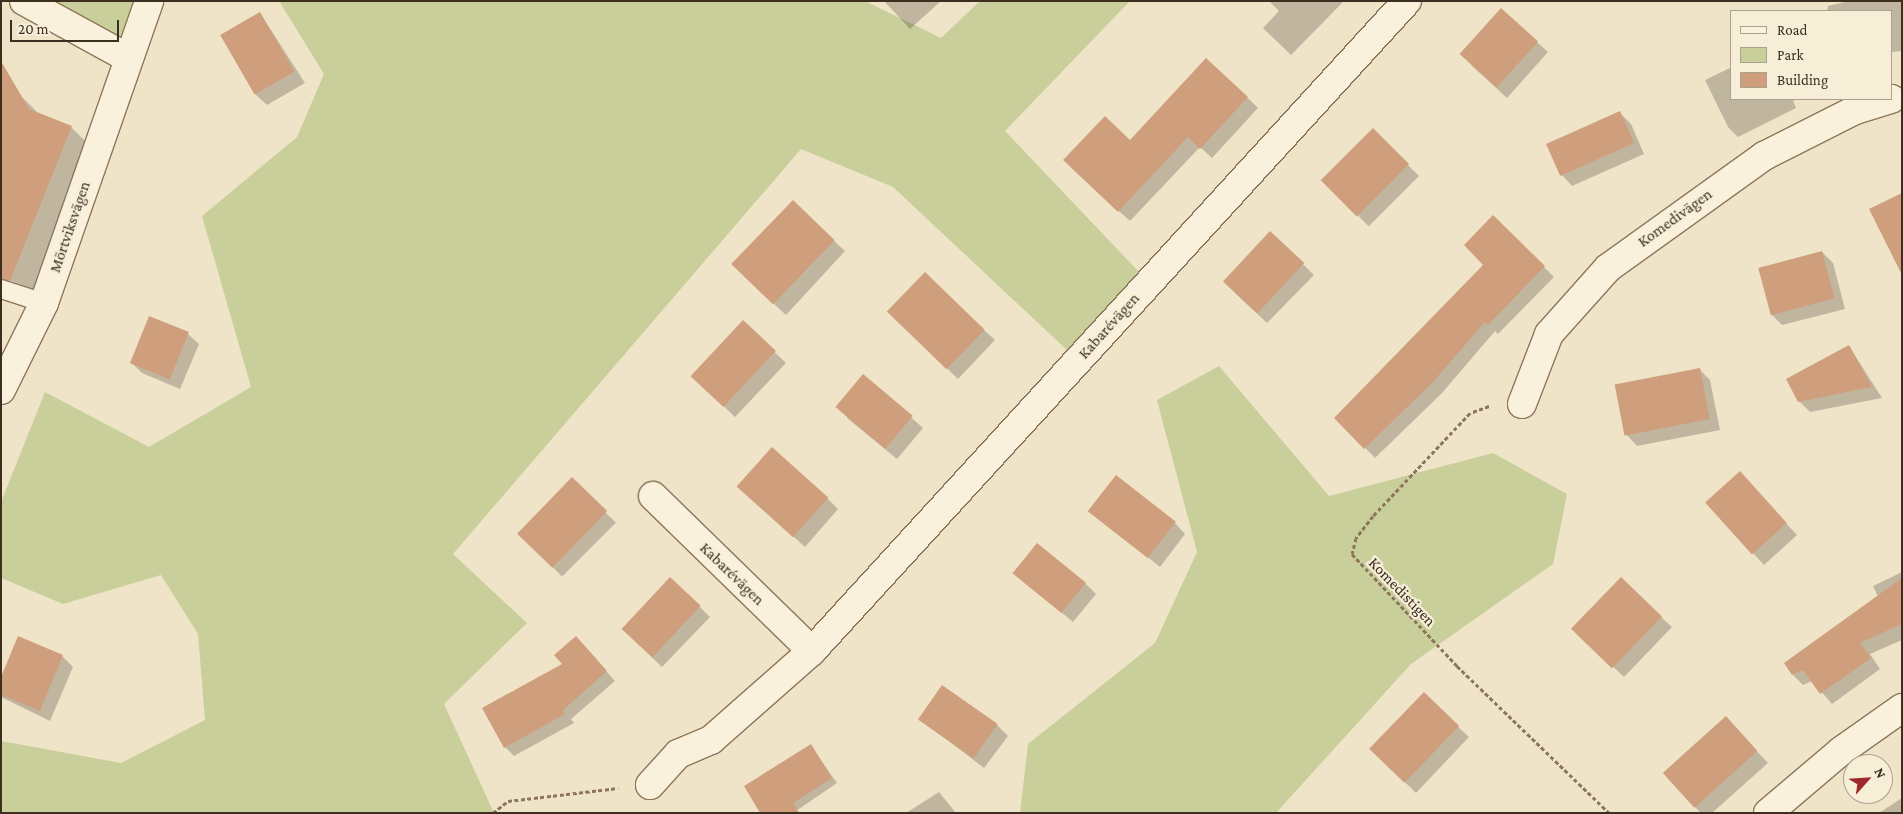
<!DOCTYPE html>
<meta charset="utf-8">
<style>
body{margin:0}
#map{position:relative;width:1903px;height:814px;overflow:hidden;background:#f0e4c8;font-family:"Crimson Pro",serif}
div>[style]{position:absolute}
.green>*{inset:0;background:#c9cf9b}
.shadow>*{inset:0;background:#0003;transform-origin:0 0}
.building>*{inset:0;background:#cf9f7d;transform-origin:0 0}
.path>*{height:3px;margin-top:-1.5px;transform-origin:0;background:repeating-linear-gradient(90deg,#8d765c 0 4px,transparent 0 6.5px)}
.roads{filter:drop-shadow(1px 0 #8d765c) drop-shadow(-1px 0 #8d765c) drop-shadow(0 1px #8d765c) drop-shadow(0 -1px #8d765c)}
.service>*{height:18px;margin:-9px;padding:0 9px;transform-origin:9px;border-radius:9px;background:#faf1dc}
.minor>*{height:28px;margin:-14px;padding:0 14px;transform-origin:14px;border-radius:14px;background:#faf1dc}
span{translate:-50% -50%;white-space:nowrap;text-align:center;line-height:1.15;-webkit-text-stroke:4.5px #f7eed8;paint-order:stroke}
.street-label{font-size:16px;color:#3d2e20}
.frame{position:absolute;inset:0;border:2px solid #3d2e20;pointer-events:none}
.legend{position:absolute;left:1730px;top:10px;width:162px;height:90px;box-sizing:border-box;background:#f7eed8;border:1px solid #ada18e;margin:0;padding:6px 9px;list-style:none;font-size:15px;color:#3d2e20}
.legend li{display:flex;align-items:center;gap:10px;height:25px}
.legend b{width:25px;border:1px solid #ada18e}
.north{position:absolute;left:1843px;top:754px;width:50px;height:50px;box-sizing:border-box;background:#f7eed8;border:1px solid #ada18e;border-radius:50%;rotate:64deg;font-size:14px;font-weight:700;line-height:20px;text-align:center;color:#3d2e20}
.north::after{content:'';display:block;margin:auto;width:18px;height:22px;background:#9e2a2b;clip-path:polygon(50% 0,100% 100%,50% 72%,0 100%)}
.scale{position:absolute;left:10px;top:20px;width:109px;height:22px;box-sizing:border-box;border:2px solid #3d2e20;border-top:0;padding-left:6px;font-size:15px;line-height:18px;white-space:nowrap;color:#3d2e20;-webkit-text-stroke:4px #f7eed8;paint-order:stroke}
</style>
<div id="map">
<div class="green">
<i style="clip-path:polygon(24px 1px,149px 1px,128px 58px)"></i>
<i style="clip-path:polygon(279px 1px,865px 1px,941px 38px,980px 1px,1130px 1px,1005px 131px,1140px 273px,1068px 351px,893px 187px,801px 149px,453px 554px,527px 623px,444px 704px,494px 813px,1px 813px,1px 741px,121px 763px,205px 720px,198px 634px,161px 575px,63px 604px,1px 578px,1px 502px,45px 392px,149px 447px,251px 387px,202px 216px,297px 137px,324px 74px)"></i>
<i style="clip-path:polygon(1219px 366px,1329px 496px,1493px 453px,1567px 494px,1553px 564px,1411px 664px,1276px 813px,1020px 813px,1028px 744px,1155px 643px,1197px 552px,1157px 400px)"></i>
</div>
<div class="shadow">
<i style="clip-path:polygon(884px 1px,941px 1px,910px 29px)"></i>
<i style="clip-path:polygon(1269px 1px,1344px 1px,1291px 55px,1263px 28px,1279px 11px)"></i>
<i style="clip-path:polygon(1849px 1px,1902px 1px,1902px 51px,1892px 52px,1892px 11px,1827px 11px,1828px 6px)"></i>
<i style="clip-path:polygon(260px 13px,305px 83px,267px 105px,256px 95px)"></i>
<i style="clip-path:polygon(1537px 42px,1548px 52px,1507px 98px,1471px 65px)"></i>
<i style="clip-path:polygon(1732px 67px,1732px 99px,1797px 99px,1793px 101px,1796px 108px,1738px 137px,1728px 127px,1705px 80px)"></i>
<i style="clip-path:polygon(20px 95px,39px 114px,71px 127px,91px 147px,35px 290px,1px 277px)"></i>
<i style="clip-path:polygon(1247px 97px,1258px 108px,1212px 158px,1200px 147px,1130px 221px,1075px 171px,1130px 142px)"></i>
<i style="clip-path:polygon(1620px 113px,1631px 124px,1644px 154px,1572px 186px,1562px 175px)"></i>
<i style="left:1373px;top:130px;width:65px;height:71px;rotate:45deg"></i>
<i style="clip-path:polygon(1494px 217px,1554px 277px,1498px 334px,1495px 331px,1442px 393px,1375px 458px,1336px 418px,1485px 265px)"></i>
<i style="clip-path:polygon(1270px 232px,1314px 275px,1267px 323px,1234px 292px)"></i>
<i style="clip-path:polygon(834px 241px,845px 251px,786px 315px,744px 276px)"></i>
<i style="clip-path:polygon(1822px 252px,1833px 263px,1845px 309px,1782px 325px,1771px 314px,1759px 268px)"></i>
<i style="clip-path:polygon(889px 312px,984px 330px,995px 340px,958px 379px)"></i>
<i style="clip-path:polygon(743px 322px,786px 363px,735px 417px,703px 386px)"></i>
<i style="clip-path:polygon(188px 334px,199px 344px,180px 389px,142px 373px,132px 363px)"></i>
<i style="clip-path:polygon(1849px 346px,1882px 398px,1810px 412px,1799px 401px)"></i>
<i style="clip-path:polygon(1699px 369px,1710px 380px,1720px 430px,1637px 446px,1627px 435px)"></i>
<i style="clip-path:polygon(863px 375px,923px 428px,897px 459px,847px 418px)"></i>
<i style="left:572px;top:479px;width:62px;height:76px;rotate:45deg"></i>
<i style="clip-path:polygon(1750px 484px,1797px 535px,1764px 565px,1707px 503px)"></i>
<i style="clip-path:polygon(749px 497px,828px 499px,838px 509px,805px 547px)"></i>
<i style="clip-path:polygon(1090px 511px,1175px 523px,1185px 534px,1160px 567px)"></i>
<i style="clip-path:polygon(1902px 572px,1902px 640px,1870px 654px,1880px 669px,1832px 704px,1812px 681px,1803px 685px,1793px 675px,1878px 597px,1873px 586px)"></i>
<i style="clip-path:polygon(1015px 574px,1085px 583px,1096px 594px,1073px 622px)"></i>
<i style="clip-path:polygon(670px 578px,710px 617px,662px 667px,633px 639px)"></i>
<i style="clip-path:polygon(1661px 617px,1672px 627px,1624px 677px,1584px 639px)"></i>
<i style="clip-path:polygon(576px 637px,615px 681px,571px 719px,574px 723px,514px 756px,505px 747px,564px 665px)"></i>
<i style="clip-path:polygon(62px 656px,73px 667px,50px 721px,1px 697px,1px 681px)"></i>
<i style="clip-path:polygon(920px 719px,997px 725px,1008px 736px,984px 768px)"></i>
<i style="clip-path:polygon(1458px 727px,1469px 737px,1416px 793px,1371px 749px)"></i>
<i style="clip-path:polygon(1736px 729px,1768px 763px,1712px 813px,1701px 813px,1695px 807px)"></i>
<i style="clip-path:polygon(811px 746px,837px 783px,793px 813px,761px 813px)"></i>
<i style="clip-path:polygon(939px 792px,956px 813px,906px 813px)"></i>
<i style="clip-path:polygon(1902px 798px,1902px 813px,1879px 813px)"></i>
</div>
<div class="building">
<i style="left:1501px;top:8px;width:50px;height:62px;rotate:42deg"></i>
<i style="left:260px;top:12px;width:69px;height:46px;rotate:60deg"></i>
<i style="clip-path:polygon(1206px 58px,1248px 97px,1200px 149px,1188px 137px,1118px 212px,1063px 160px,1105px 116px,1130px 140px)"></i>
<i style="clip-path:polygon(1px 61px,29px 109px,72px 126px,10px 281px,1px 279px)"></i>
<i style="left:1620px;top:111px;width:35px;height:81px;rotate:66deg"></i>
<i style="left:1373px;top:128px;width:51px;height:74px;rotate:45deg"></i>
<i style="clip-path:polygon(1902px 193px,1902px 275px,1869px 209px)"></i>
<i style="left:793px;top:200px;width:58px;height:89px;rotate:44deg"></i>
<i style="clip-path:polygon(1493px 215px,1545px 266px,1488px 325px,1485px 322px,1432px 383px,1364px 449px,1334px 418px,1483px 265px,1464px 245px)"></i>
<i style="left:1270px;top:231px;width:47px;height:69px;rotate:43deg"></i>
<i style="left:1822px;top:251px;width:49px;height:66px;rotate:75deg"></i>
<i style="left:925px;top:272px;width:83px;height:55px;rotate:44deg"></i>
<i style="left:149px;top:316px;width:43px;height:51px;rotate:22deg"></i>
<i style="left:743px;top:320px;width:45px;height:77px;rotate:43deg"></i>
<i style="clip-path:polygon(1849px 345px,1872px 387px,1798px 402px,1786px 379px)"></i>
<i style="left:1700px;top:368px;width:52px;height:87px;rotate:79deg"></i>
<i style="left:863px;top:374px;width:65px;height:43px;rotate:40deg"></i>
<i style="left:772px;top:447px;width:76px;height:53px;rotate:42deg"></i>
<i style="left:1740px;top:471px;width:70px;height:47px;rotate:48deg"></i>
<i style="left:1116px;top:475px;width:76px;height:46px;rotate:38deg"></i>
<i style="left:572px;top:477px;width:49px;height:79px;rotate:44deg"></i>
<i style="left:1037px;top:543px;width:63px;height:39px;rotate:39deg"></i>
<i style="left:670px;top:577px;width:42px;height:71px;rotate:43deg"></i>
<i style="left:1621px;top:577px;width:57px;height:72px;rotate:44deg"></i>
<i style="clip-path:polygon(1902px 578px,1902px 624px,1860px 643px,1871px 658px,1820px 694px,1803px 670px,1792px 675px,1784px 663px)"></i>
<i style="clip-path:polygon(18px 636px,63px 655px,40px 711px,1px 695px,1px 677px)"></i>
<i style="clip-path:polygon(576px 636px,607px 671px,563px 710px,565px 714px,504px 748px,482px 708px,562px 664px,554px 655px)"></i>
<i style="left:942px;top:685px;width:68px;height:42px;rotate:35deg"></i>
<i style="left:1424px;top:692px;width:49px;height:79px;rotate:44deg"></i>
<i style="left:1726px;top:716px;width:47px;height:85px;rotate:48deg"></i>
<i style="clip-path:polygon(811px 744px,832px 778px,793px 803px,799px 813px,760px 813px,744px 786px)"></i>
</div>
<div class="path">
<i style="left:1489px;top:406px;width:20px;rotate:160deg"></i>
<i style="left:1470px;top:413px;width:141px;rotate:133.3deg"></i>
<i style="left:1373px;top:516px;width:28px;rotate:128deg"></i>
<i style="left:1356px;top:538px;width:16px;rotate:104deg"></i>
<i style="left:1352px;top:554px;width:154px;rotate:46.8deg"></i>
<i style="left:1457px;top:666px;width:211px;rotate:44deg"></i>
<i style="left:493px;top:813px;width:19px;rotate:-39deg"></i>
<i style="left:508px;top:801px;width:111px;rotate:-6.7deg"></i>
</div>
<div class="roads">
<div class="service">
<i style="left:1px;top:289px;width:45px;rotate:18deg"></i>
</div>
<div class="minor">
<i style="left:24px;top:1px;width:119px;rotate:28.7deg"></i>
<i style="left:1px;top:390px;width:97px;rotate:-63.7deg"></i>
<i style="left:44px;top:303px;width:320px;rotate:-70.8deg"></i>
<i style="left:1522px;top:404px;width:75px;rotate:-68.9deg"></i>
<i style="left:1549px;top:334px;width:89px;rotate:-48.2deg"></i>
<i style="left:1608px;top:268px;width:192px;rotate:-35.7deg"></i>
<i style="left:1764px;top:156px;width:102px;rotate:-26.8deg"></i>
<i style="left:1855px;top:110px;width:38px;rotate:-17deg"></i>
<i style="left:653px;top:496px;width:222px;rotate:44.3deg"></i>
<i style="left:650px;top:785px;width:42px;rotate:-47.9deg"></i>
<i style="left:678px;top:754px;width:36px;rotate:-23deg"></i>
<i style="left:711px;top:740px;width:135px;rotate:-41.4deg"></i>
<i style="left:812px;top:651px;width:881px;rotate:-47.53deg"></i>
<i style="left:1768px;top:813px;width:96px;rotate:-40.3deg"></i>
<i style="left:1841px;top:751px;width:75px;rotate:-35.2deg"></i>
</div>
</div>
<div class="street-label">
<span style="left:1675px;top:218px;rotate:-36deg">Komedivägen</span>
<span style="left:70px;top:227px;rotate:-71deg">Mörtviksvägen</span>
<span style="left:1109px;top:326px;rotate:-48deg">Kabarévägen</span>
<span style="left:732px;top:574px;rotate:44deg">Kabarévägen</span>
<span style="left:1402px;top:592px;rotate:46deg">Komedistigen</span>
</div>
<div class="frame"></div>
<ul class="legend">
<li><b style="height:6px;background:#faf1dc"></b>Road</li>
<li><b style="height:14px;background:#c9cf9b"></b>Park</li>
<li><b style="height:14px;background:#cf9f7d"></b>Building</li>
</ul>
<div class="north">N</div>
<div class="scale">20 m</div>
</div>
